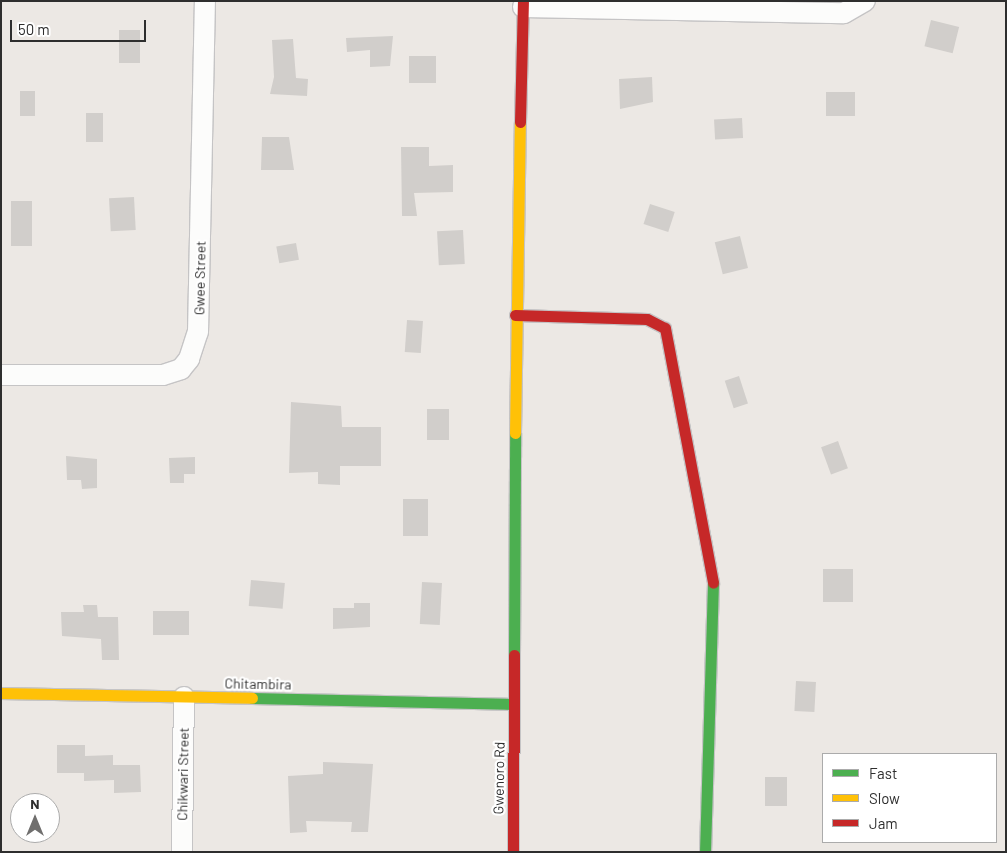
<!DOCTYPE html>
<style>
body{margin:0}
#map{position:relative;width:1007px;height:853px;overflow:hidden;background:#ece8e4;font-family:Barlow,sans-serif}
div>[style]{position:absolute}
.building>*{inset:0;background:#d1cecb;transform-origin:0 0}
.roads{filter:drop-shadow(1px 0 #c5c4c5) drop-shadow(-1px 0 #c5c4c5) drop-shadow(0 1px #c5c4c5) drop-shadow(0 -1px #c5c4c5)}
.street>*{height:20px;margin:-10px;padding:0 10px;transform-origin:10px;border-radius:10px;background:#fcfcfb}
.fast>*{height:11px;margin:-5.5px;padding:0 5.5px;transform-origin:5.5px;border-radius:5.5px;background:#4caf50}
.slow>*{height:11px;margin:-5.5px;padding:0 5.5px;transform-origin:5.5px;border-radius:5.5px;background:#ffc107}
.jam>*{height:11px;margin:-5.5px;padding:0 5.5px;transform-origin:5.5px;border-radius:5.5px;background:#c62828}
span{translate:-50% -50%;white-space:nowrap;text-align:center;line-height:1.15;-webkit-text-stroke:4.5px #fff;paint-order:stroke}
.street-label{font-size:14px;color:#2e2e2e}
.frame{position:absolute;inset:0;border:2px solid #2e2e2e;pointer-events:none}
.legend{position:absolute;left:822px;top:753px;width:175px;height:90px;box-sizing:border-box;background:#fff;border:1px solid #ababab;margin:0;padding:6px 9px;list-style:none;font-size:15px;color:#2e2e2e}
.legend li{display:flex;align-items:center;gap:10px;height:25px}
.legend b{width:25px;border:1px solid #ababab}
.north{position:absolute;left:10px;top:793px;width:50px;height:50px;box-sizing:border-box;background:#fff;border:1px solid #ababab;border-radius:50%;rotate:0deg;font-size:14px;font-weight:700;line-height:20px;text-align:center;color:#2e2e2e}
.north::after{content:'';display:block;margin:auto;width:18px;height:22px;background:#706f6e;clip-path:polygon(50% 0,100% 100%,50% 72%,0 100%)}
.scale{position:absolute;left:10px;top:20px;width:136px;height:22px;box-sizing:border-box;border:2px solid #2e2e2e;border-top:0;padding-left:6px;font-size:15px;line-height:18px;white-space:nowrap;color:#2e2e2e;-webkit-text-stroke:4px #fff;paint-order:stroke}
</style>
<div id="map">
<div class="building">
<i style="left:931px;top:20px;width:29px;height:27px;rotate:14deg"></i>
<i style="left:119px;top:30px;width:21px;height:33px"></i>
<i style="clip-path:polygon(393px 36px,390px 66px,370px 67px,370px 50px,347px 52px,346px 38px)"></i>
<i style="clip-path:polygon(293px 39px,296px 78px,308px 79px,307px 96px,270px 94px,274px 77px,272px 40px)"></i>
<i style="left:409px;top:56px;width:27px;height:27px"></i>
<i style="clip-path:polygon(652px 77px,653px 102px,620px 109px,619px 79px)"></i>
<i style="left:20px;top:91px;width:15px;height:25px"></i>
<i style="left:826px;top:92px;width:29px;height:24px"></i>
<i style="left:86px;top:113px;width:17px;height:29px"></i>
<i style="left:742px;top:118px;width:20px;height:28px;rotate:87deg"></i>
<i style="clip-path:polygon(262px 137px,289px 137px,294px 170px,261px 170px)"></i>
<i style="clip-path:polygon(401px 147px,429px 147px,429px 166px,453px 165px,453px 192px,414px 193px,417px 216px,402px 216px)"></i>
<i style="left:134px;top:197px;width:33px;height:25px;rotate:87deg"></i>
<i style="left:11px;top:201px;width:21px;height:45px"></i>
<i style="left:650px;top:204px;width:26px;height:21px;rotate:18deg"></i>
<i style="left:463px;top:230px;width:34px;height:26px;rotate:87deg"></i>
<i style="left:740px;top:236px;width:33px;height:26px;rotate:76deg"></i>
<i style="left:296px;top:243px;width:17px;height:20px;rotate:80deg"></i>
<i style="left:407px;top:320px;width:16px;height:32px;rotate:4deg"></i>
<i style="left:739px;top:376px;width:29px;height:15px;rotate:72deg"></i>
<i style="clip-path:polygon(291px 402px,341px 406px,342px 427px,381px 427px,381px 466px,340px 466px,340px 485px,318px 484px,318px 472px,289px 473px)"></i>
<i style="left:427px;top:409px;width:22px;height:31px"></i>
<i style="left:838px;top:441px;width:29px;height:18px;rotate:70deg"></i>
<i style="clip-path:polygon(66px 456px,97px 459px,97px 488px,82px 489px,81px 480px,67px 480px)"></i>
<i style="clip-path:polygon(195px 457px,195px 474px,184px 474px,184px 483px,170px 483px,169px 458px)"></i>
<i style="left:403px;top:499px;width:25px;height:37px"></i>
<i style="left:823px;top:569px;width:30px;height:33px"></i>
<i style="left:251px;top:580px;width:34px;height:26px;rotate:5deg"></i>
<i style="left:422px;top:582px;width:20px;height:42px;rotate:3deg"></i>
<i style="clip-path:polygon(354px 603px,370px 603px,370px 627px,333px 629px,333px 608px,354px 608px)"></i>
<i style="clip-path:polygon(83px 605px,97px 605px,98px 617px,118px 617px,119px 660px,102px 660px,101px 639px,62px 636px,61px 612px,84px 612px)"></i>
<i style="left:153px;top:611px;width:36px;height:24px"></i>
<i style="left:796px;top:681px;width:20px;height:30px;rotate:3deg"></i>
<i style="clip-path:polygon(57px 745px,85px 745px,85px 756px,113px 755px,113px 765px,140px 765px,141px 792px,114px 793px,114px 780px,84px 781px,84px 773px,57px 773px)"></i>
<i style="clip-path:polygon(323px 762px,373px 764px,368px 832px,351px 832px,352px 822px,306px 821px,307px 832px,290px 833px,288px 776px,323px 774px)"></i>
<i style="left:765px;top:777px;width:22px;height:29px"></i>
</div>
<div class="roads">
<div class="street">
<i style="left:523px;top:7px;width:321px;rotate:1.1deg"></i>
<i style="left:844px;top:13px;width:24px;rotate:-30deg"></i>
<i style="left:1px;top:375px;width:162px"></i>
<i style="left:163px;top:375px;width:19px;rotate:-18deg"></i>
<i style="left:181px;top:369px;width:13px;rotate:-51deg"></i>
<i style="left:189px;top:359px;width:28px;rotate:-72deg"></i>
<i style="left:198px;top:332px;width:331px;rotate:-88.8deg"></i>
<i style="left:182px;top:852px;width:155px;rotate:-89.3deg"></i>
</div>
<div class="fast">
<i style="left:514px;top:655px;width:222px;rotate:-89.7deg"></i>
<i style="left:252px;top:698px;width:262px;rotate:1.3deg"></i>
<i style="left:705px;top:852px;width:269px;rotate:-88.3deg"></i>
</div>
<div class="slow">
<i style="left:515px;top:433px;width:311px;rotate:-89.1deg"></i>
<i style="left:1px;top:693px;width:251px;rotate:1.1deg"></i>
</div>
<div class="jam">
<i style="left:520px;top:122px;width:121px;rotate:-88.6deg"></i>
<i style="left:515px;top:315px;width:132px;rotate:1.7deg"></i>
<i style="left:647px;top:319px;width:20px;rotate:27deg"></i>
<i style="left:665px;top:328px;width:259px;rotate:79.3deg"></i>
<i style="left:513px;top:852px;width:197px;rotate:-89.7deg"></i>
</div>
</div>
<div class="street-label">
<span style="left:200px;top:278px;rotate:-89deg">Gwee Street</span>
<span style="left:258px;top:684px;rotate:1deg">Chitambira</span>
<span style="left:183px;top:774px;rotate:-89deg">Chikwari Street</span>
<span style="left:499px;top:778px;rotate:-89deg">Gwenoro Rd</span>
</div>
<div class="frame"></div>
<ul class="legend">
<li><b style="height:6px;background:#4caf50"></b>Fast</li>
<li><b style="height:6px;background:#ffc107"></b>Slow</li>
<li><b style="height:6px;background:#c62828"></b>Jam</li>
</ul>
<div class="north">N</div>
<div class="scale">50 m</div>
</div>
